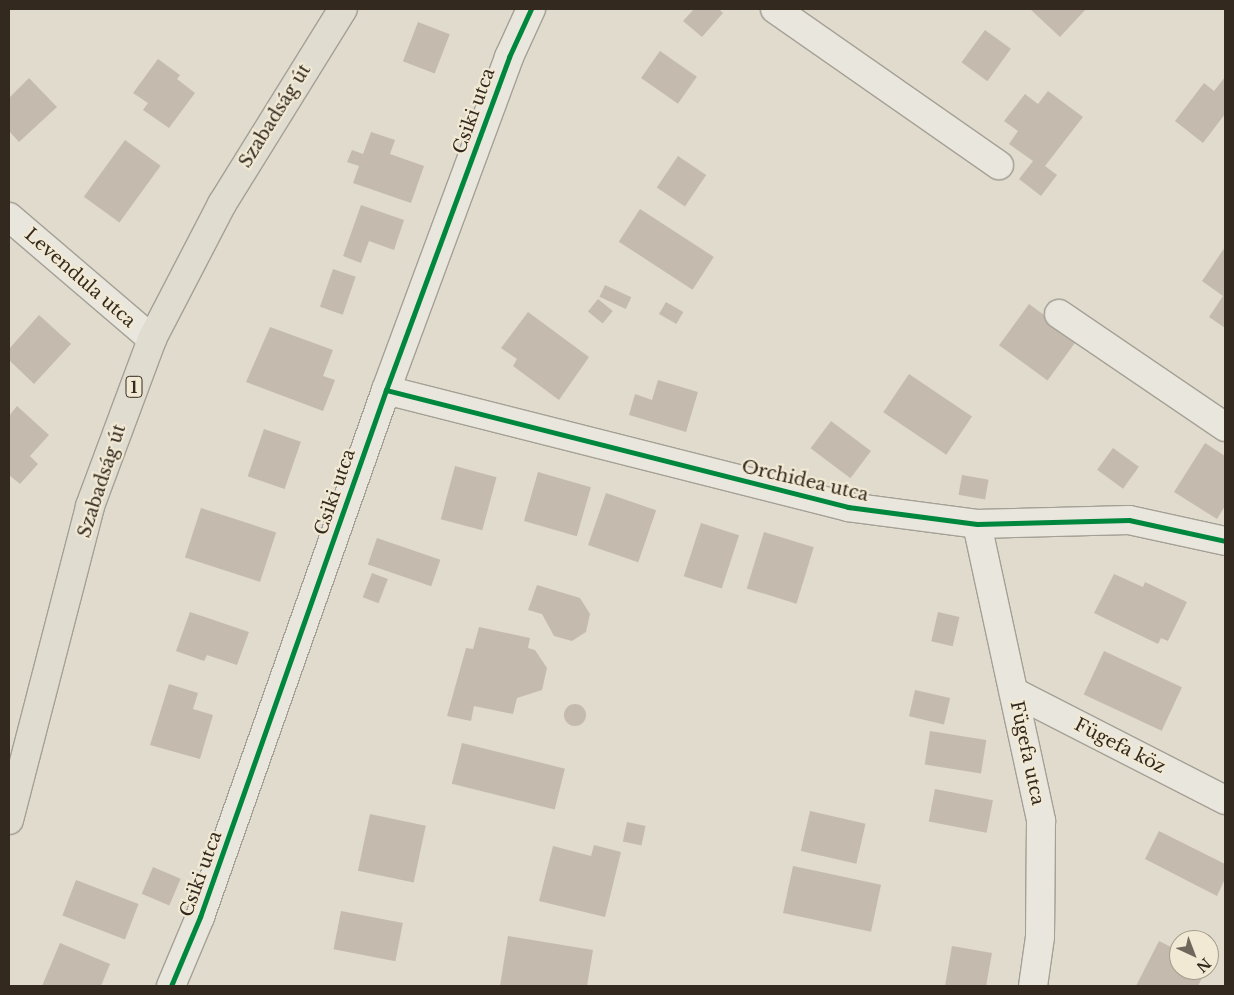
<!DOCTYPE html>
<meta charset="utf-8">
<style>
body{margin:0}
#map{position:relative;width:1234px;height:995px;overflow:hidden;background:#e0dbcd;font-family:"Libre Baskerville",serif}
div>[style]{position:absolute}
.building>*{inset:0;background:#c4bbae;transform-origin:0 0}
.round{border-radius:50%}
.roads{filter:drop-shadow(1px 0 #a5a096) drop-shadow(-1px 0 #a5a096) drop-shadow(0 1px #a5a096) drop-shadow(0 -1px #a5a096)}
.minor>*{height:28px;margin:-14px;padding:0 14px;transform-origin:14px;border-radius:14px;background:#e9e6dd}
.major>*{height:28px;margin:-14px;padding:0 14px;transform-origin:14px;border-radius:14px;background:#e0dcd0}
.cycleway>*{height:5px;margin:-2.5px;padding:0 2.5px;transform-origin:2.5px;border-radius:2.5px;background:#00873e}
span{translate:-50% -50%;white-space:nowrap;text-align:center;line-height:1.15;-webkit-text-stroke:4.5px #f1e9d4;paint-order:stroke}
.shield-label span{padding:1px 4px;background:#f1e9d4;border:1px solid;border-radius:4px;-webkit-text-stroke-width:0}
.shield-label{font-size:16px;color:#33291f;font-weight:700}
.street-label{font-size:18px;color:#33291f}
.frame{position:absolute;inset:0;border:10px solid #33291f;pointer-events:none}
.north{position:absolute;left:1169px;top:930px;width:50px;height:50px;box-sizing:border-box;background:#f1e9d4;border:1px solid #a59c8c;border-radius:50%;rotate:137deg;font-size:14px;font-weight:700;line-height:20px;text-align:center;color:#33291f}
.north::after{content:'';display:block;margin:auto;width:18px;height:22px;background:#70675c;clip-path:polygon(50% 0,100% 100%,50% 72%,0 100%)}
</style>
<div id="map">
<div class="building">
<i style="clip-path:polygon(694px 9px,719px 9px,723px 13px,702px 37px,683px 21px)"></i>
<i style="clip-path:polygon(1030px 9px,1086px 9px,1060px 37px)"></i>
<i style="left:418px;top:22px;width:34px;height:42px;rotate:21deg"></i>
<i style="left:985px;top:30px;width:32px;height:40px;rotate:36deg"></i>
<i style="left:660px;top:51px;width:45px;height:33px;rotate:35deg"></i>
<i style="clip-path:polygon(158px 59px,180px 75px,177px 79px,195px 93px,169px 128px,143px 110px,148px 103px,133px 93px)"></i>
<i style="clip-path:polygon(1225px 77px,1225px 114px,1203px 143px,1175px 121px,1204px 83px,1214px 91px)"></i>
<i style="clip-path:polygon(29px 78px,57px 107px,19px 142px,9px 131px,9px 98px)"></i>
<i style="clip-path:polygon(1048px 91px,1083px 117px,1045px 166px,1057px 175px,1041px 196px,1019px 179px,1033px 161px,1009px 144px,1018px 131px,1004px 121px,1025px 94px,1038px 104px)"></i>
<i style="clip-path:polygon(371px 132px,395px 140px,390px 154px,424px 166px,411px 203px,353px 183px,359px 166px,347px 162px,352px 150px,363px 154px)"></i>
<i style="left:125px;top:140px;width:44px;height:70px;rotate:36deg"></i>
<i style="left:678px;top:156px;width:34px;height:38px;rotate:34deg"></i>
<i style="clip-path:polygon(361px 205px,404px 220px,394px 250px,369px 241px,361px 263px,343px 256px)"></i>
<i style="left:640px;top:209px;width:88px;height:39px;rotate:33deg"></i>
<i style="clip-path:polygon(1225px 247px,1225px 328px,1209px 317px,1223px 296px,1202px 281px)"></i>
<i style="left:333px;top:269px;width:24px;height:40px;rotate:19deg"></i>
<i style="left:605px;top:285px;width:29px;height:13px;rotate:25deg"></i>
<i style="left:598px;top:299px;width:19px;height:16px;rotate:39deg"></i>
<i style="left:666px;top:302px;width:20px;height:14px;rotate:30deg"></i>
<i style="left:1029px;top:304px;width:60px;height:51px;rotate:36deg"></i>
<i style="clip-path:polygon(528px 312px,589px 357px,559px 400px,513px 366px,517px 359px,501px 348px)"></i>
<i style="clip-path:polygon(39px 315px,71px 344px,34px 384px,9px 360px,9px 349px)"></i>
<i style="clip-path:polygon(270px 327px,333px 350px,323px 376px,335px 380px,323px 411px,246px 382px)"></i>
<i style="left:909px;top:374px;width:76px;height:46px;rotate:34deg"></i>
<i style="clip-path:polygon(658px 380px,698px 392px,686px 432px,629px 415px,635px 394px,652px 400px)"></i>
<i style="clip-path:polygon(17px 406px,49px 435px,30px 456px,38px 464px,20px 484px,9px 475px,9px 416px)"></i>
<i style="left:831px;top:421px;width:50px;height:34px;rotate:37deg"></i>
<i style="left:264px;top:429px;width:39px;height:50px;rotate:19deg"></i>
<i style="clip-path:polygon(1205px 443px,1225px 456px,1225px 506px,1217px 519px,1174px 492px)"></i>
<i style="left:1113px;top:448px;width:32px;height:27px;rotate:36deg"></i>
<i style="left:455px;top:466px;width:43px;height:55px;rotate:15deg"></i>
<i style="left:538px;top:472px;width:55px;height:51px;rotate:16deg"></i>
<i style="left:962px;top:475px;width:27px;height:20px;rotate:10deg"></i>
<i style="left:606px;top:493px;width:53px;height:55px;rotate:19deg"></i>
<i style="left:201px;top:508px;width:79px;height:52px;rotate:18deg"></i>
<i style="left:701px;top:523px;width:40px;height:56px;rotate:18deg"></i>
<i style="left:764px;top:532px;width:52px;height:59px;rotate:17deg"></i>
<i style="left:377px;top:538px;width:67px;height:28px;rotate:19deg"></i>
<i style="left:372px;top:573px;width:17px;height:26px;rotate:21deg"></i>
<i style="clip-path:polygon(1114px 574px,1143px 587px,1145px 582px,1187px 602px,1168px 641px,1161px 638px,1158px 644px,1094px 613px)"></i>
<i style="clip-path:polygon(537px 585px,580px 598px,590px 614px,586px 632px,572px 641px,554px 636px,542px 614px,528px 610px)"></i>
<i style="clip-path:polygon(190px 612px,249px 632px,237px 665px,207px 655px,204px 661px,176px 651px)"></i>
<i style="left:938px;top:612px;width:22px;height:30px;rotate:13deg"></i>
<i style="clip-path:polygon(479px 627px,530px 638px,528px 648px,535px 650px,547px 668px,542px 690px,517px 698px,513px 714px,474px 706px,471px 721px,447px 716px,466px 648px,473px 649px)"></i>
<i style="left:1104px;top:651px;width:86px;height:48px;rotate:25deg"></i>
<i style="clip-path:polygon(169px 684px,198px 693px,193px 709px,213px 715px,200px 759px,150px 745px)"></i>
<i style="left:915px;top:690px;width:36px;height:27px;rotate:13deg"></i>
<i class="round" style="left:564px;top:704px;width:22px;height:22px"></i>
<i style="left:930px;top:731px;width:57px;height:34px;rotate:9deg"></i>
<i style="left:462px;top:743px;width:106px;height:42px;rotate:14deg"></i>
<i style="left:935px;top:789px;width:59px;height:33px;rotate:11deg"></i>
<i style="left:810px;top:811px;width:57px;height:41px;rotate:13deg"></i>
<i style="left:370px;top:814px;width:57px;height:58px;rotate:12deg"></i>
<i style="left:627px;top:822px;width:19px;height:20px;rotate:12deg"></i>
<i style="clip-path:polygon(1159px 831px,1225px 864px,1225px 879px,1217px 896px,1145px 859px)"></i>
<i style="clip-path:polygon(594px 845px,621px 852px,605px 917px,539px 901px,553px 846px,591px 856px)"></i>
<i style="left:793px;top:866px;width:90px;height:48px;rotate:12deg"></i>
<i style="left:153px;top:867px;width:30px;height:29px;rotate:23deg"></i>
<i style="left:76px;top:880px;width:67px;height:38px;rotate:21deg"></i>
<i style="left:341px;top:911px;width:63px;height:39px;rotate:11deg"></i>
<i style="clip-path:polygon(508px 936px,593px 950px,587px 986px,500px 986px)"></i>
<i style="clip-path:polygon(1159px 941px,1179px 951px,1179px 970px,1206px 970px,1198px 986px,1136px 986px)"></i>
<i style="clip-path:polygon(60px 943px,110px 964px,101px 986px,42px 986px)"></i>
<i style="clip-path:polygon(952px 946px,992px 953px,986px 986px,945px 986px)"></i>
</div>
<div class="roads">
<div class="minor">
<i style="left:775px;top:9px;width:273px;rotate:34.9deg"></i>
<i style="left:9px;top:217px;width:188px;rotate:40.5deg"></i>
<i style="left:1059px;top:314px;width:201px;rotate:34.2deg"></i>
<i style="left:386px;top:390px;width:477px;rotate:14.2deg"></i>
<i style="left:848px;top:507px;width:130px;rotate:7.5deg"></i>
<i style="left:977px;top:524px;width:152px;rotate:-1.5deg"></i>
<i style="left:1129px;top:520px;width:98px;rotate:12.3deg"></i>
<i style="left:977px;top:524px;width:304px;rotate:77.8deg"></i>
<i style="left:1041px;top:821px;width:116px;rotate:90.5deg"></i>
<i style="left:1040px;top:937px;width:49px;rotate:98.1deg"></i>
<i style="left:1014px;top:692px;width:237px;rotate:27.1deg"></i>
<i style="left:171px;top:986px;width:75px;rotate:-67.2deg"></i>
<i style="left:200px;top:917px;width:559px;rotate:-70.56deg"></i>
<i style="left:386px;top:390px;width:355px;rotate:-69.7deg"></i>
<i style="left:509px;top:57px;width:53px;rotate:-65.4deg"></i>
</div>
<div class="major">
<i style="left:9px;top:820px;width:324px;rotate:-75.5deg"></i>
<i style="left:90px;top:506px;width:178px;rotate:-69.6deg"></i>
<i style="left:152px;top:339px;width:152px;rotate:-62.6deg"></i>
<i style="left:222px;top:204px;width:229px;rotate:-58.2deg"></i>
</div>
</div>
<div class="cycleway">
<i style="left:386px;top:390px;width:477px;rotate:14.2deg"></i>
<i style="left:848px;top:507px;width:130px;rotate:7.5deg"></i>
<i style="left:977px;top:524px;width:152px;rotate:-1.5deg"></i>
<i style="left:1129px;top:520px;width:98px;rotate:12.3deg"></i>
<i style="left:171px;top:986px;width:75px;rotate:-67.2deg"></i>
<i style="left:200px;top:917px;width:559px;rotate:-70.56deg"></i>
<i style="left:386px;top:390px;width:355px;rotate:-69.7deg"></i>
<i style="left:509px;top:57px;width:53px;rotate:-65.4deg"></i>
</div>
<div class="shield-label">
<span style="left:134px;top:387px">1</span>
</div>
<div class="street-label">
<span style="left:474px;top:111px;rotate:-70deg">Csiki utca</span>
<span style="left:275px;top:116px;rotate:-58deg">Szabadság út</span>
<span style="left:80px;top:278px;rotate:41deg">Levendula utca</span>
<span style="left:102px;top:481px;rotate:-72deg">Szabadság út</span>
<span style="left:805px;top:481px;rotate:13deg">Orchidea utca</span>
<span style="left:335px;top:492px;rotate:-71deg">Csiki utca</span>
<span style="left:1120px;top:746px;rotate:27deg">Fügefa köz</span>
<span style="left:1027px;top:753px;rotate:78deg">Fügefa utca</span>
<span style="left:201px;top:874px;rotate:-70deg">Csiki utca</span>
</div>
<div class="frame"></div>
<div class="north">N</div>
</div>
